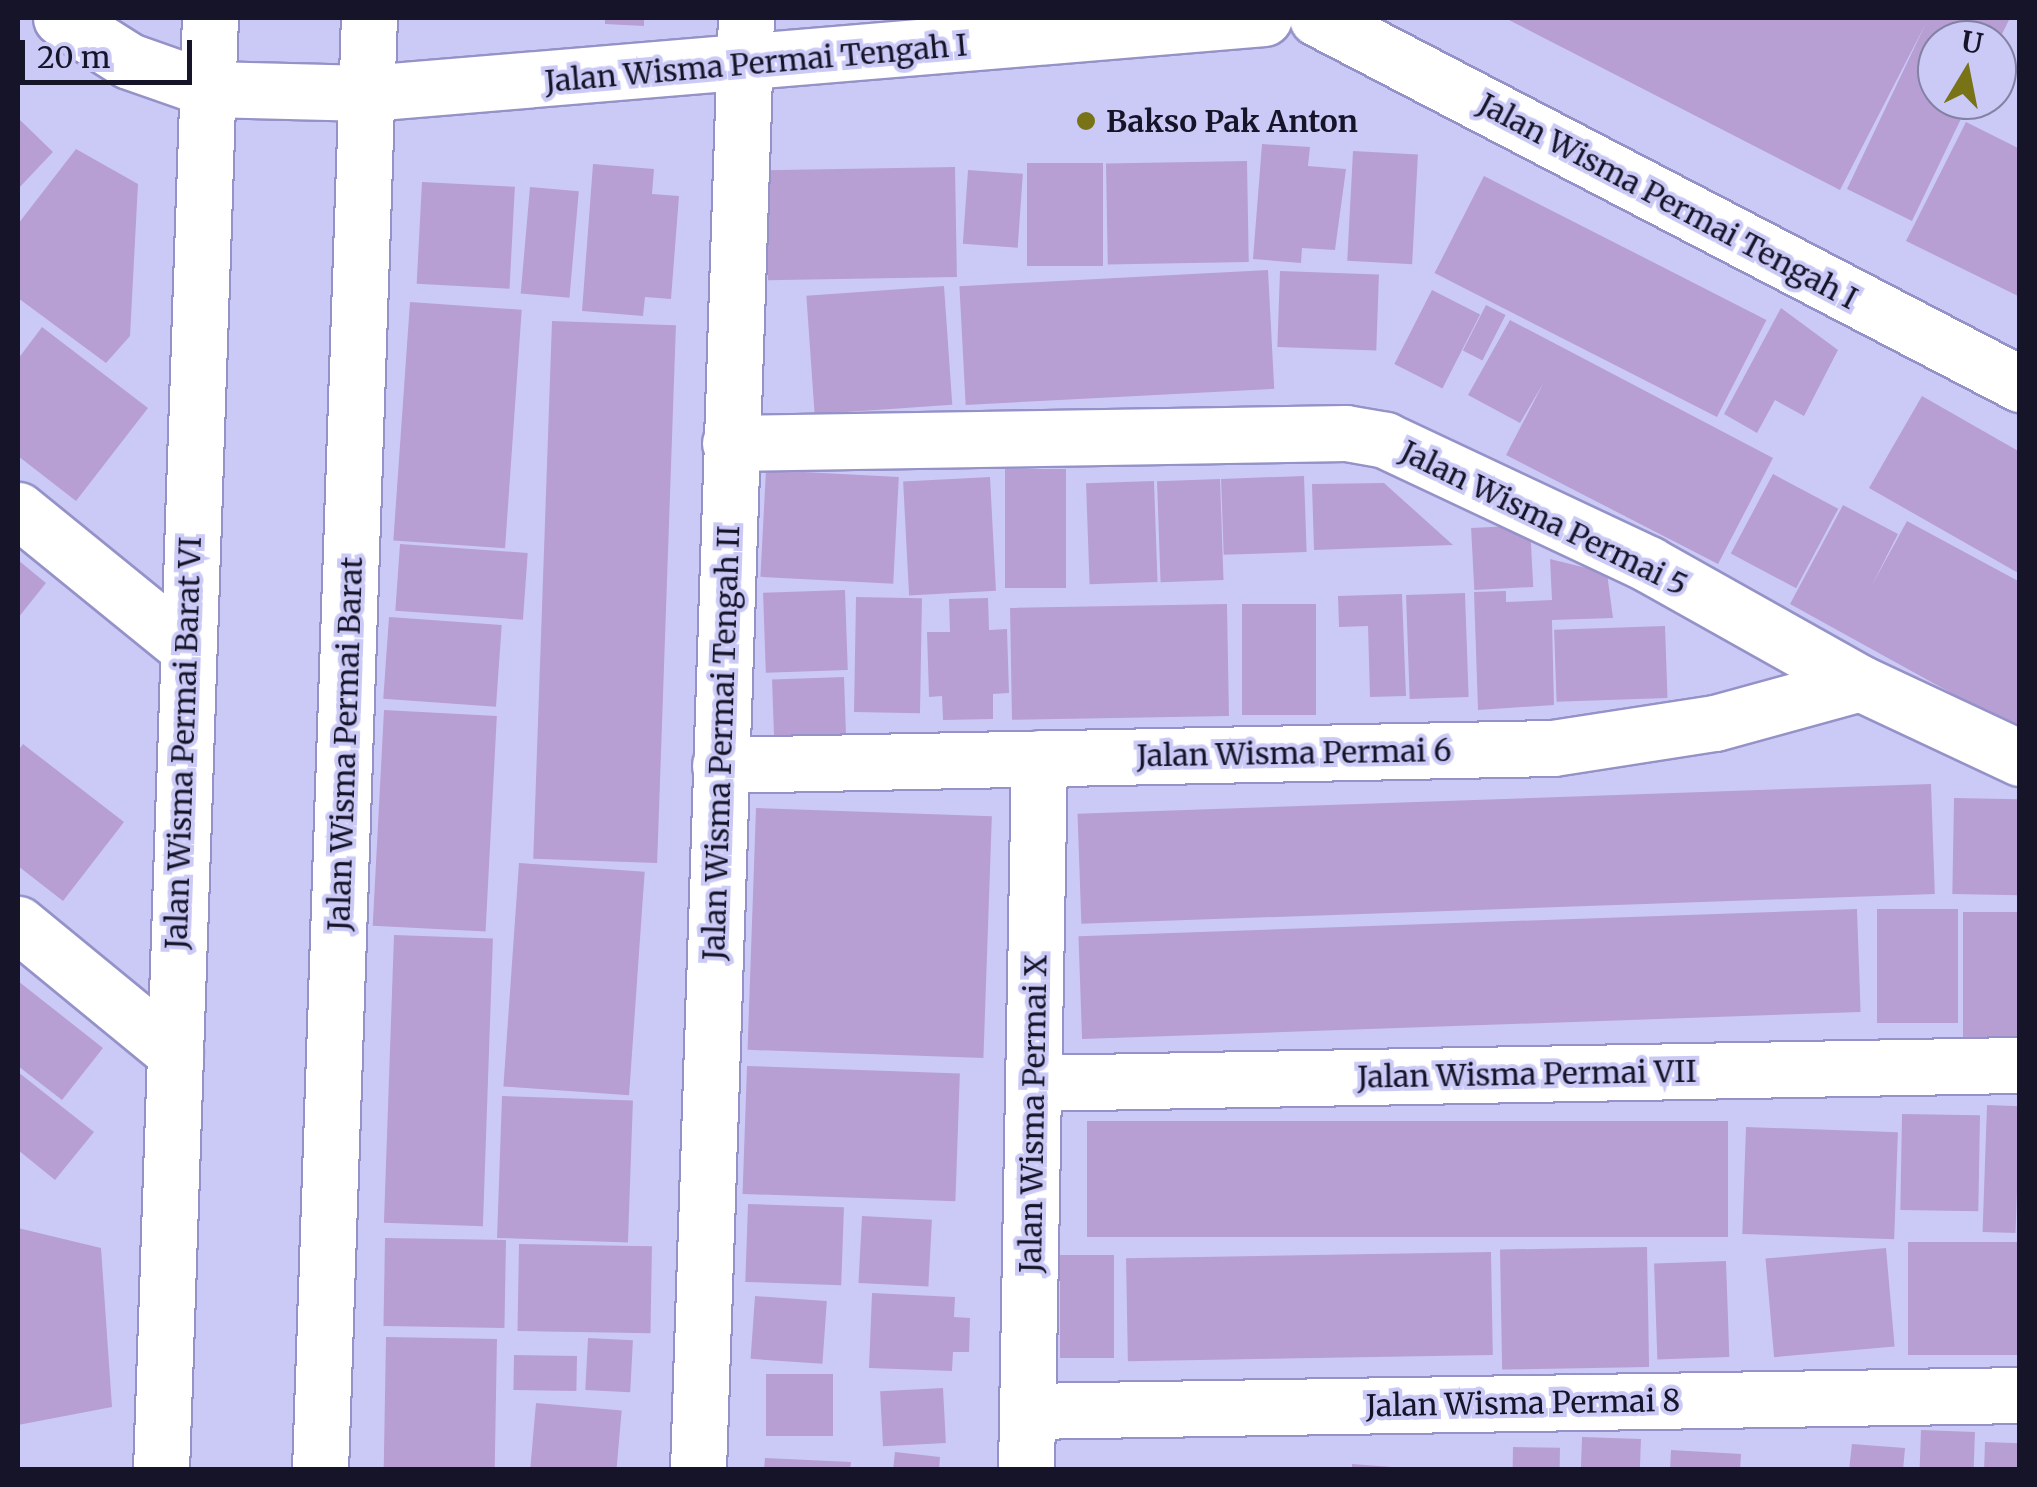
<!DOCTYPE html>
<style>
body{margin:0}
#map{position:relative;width:2037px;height:1487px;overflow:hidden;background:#cbcaf7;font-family:Merriweather,serif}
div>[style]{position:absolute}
.building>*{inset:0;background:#b89fd3;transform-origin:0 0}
.roads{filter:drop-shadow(2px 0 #9592c8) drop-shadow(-2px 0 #9592c8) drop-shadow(0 2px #9592c8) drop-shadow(0 -2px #9592c8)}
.minor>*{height:55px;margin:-27.5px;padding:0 27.5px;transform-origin:27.5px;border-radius:27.5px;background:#fff}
.dots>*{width:28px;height:28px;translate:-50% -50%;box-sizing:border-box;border:5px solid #cbcaf7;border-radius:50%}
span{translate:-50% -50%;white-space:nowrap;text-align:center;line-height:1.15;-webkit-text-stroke:8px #cbcaf7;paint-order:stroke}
.street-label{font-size:30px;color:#161428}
.poi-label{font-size:30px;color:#161428;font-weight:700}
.left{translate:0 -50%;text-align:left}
.frame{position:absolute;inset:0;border:20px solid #161428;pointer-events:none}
.north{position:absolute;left:1917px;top:20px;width:100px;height:100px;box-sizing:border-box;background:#cbcaf7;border:2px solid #8381a4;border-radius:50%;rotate:10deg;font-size:28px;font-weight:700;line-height:40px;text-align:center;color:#161428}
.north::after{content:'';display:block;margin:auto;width:35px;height:45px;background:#787316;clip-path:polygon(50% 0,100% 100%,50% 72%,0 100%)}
.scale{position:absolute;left:20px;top:40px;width:172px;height:45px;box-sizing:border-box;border:5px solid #161428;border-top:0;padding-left:12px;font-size:30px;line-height:35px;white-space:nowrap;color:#161428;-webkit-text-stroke:8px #cbcaf7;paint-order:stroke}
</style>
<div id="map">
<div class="building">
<i style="clip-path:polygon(605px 18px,644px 18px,644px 26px,605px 24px)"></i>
<i style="clip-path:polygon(1505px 18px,2010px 18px,1999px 40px,1937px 40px,1937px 100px,1970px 100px,1912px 221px,1847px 189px,1926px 23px,1840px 190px)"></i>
<i style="clip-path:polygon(18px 118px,53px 152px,18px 189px)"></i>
<i style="clip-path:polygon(1966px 122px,2020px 149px,2018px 296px,1906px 241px)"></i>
<i style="clip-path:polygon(1262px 144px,1310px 147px,1308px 166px,1346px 169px,1335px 250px,1302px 248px,1301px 263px,1253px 259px)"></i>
<i style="clip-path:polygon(76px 149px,138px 184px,130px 336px,106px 363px,18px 298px,18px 224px)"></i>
<i style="left:1353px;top:151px;width:65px;height:110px;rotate:3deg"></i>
<i style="left:1247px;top:161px;width:101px;height:141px;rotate:89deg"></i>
<i style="left:1027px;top:163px;width:76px;height:103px"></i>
<i style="clip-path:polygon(593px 164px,654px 169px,652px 194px,679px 196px,671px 299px,645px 297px,643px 316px,582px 311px)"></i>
<i style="left:955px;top:167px;width:110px;height:189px;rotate:89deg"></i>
<i style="left:968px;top:170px;width:55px;height:74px;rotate:4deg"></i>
<i style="left:1484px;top:176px;width:317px;height:109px;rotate:27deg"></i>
<i style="left:422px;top:182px;width:93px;height:102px;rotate:3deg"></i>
<i style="left:530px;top:187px;width:49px;height:107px;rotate:5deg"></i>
<i style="left:1268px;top:270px;width:119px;height:309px;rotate:87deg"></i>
<i style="left:1280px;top:271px;width:99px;height:76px;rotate:2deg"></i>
<i style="left:944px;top:286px;width:119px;height:138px;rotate:86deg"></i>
<i style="left:1432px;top:290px;width:54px;height:83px;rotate:27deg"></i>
<i style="left:410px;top:302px;width:112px;height:239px;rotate:4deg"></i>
<i style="left:1486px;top:305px;width:22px;height:51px;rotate:27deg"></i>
<i style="clip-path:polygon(1781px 308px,1838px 350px,1804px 416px,1775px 400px,1757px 433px,1724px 414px)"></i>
<i style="clip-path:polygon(1510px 320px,1773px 458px,1718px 564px,1506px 455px,1544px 382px,1520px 423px,1468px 395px)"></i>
<i style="left:552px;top:321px;width:124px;height:538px;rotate:2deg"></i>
<i style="clip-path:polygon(42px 327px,148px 408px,76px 501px,18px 456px,18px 359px)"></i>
<i style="clip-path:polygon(1922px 396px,2020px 452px,2020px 574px,1869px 488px)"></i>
<i style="left:1005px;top:469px;width:61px;height:119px"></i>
<i style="left:766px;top:470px;width:133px;height:107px;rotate:3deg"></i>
<i style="left:1773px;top:474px;width:74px;height:90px;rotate:28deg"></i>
<i style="left:1304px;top:476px;width:76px;height:83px;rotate:88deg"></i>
<i style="left:990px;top:477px;width:114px;height:87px;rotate:87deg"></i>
<i style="left:1220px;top:479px;width:101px;height:63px;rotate:88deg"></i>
<i style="left:1154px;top:481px;width:101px;height:68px;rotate:88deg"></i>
<i style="clip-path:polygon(1384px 483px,1453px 545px,1314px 550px,1312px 484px)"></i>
<i style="clip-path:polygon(1843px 505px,1898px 534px,1871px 587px,1907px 521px,2020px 582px,2020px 731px,1790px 604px)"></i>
<i style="left:1530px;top:525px;width:62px;height:59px;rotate:87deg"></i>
<i style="left:400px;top:544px;width:128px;height:67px;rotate:4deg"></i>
<i style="clip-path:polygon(1550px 559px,1607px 573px,1613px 618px,1552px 620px,1554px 705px,1478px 710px,1474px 592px,1506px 591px,1506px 602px,1552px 600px)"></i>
<i style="clip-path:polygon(18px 560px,46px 583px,18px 618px)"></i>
<i style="left:845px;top:590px;width:80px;height:82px;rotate:88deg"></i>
<i style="left:1465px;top:593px;width:104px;height:59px;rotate:88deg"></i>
<i style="clip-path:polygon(1402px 594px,1406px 696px,1370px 697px,1368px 626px,1339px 627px,1338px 596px)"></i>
<i style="left:856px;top:597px;width:66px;height:115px;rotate:1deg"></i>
<i style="clip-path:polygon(988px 598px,989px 630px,1007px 629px,1009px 693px,993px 694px,993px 719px,943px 720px,942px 696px,929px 697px,927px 632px,950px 632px,949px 599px)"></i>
<i style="left:1227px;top:604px;width:112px;height:217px;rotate:89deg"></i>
<i style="left:1242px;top:604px;width:74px;height:111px"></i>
<i style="left:389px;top:617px;width:113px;height:82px;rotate:4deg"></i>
<i style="left:1665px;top:626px;width:72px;height:111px;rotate:88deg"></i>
<i style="left:844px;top:677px;width:59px;height:72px;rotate:88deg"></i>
<i style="left:384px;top:710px;width:113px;height:216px;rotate:3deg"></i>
<i style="clip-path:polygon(23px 744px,124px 822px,63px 901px,18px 866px,18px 751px)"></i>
<i style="left:1931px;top:784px;width:110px;height:854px;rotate:88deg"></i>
<i style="left:1954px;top:798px;width:66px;height:96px;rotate:1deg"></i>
<i style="left:756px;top:808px;width:236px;height:242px;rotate:2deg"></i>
<i style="left:519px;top:863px;width:126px;height:224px;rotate:4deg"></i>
<i style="left:1857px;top:909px;width:103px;height:779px;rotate:88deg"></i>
<i style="left:1877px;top:909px;width:81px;height:114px"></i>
<i style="left:2020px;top:912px;width:129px;height:57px;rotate:90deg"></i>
<i style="left:394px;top:935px;width:99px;height:288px;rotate:2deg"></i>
<i style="clip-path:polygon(18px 981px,103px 1048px,62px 1100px,18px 1066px)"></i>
<i style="left:747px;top:1066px;width:213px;height:128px;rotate:2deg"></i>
<i style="clip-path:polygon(18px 1072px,94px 1132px,55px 1180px,18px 1150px)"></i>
<i style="left:502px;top:1096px;width:131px;height:142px;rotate:2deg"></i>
<i style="left:1987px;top:1105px;width:33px;height:127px;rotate:2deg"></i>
<i style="left:1902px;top:1114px;width:78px;height:96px;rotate:1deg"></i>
<i style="left:1087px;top:1121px;width:641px;height:116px"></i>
<i style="left:1746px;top:1127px;width:152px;height:107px;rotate:2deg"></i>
<i style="left:748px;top:1204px;width:96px;height:78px;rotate:2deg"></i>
<i style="left:862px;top:1216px;width:70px;height:67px;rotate:3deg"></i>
<i style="clip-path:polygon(18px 1228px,101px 1248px,112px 1407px,18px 1425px)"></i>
<i style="left:385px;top:1238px;width:121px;height:88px;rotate:1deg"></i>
<i style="left:2020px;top:1242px;width:113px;height:112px;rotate:90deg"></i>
<i style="left:519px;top:1244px;width:133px;height:87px;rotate:1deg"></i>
<i style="left:1647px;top:1247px;width:120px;height:147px;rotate:89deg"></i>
<i style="left:1886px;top:1248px;width:99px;height:121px;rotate:85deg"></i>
<i style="left:1491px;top:1252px;width:103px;height:365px;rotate:89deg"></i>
<i style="left:1060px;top:1255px;width:54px;height:103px"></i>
<i style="left:1726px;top:1261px;width:96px;height:72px;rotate:88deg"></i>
<i style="clip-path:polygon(872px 1293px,955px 1297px,954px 1317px,970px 1318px,969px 1352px,953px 1352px,952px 1371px,869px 1368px)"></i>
<i style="left:755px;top:1296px;width:72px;height:63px;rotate:4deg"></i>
<i style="left:386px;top:1337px;width:111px;height:133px;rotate:1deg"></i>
<i style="left:588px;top:1338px;width:45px;height:52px;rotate:3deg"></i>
<i style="left:514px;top:1355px;width:63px;height:35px;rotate:1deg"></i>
<i style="left:766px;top:1374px;width:67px;height:62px"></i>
<i style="left:943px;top:1388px;width:55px;height:63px;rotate:87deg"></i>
<i style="left:536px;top:1403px;width:86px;height:67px;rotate:5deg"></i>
<i style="left:1921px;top:1430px;width:54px;height:40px;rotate:2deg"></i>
<i style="left:1582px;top:1437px;width:59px;height:33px;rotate:2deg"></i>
<i style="left:1985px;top:1442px;width:35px;height:28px;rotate:2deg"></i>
<i style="clip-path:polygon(1852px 1444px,1905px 1448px,1903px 1470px,1849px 1470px)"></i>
<i style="left:1513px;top:1447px;width:47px;height:23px;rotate:1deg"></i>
<i style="clip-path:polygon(1671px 1450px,1741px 1454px,1740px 1470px,1670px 1470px)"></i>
<i style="clip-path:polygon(895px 1452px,940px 1457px,939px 1470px,893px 1470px)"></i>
<i style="clip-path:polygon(765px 1458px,851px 1462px,850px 1470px,764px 1470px)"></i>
<i style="clip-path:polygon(1352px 1464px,1392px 1467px,1392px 1470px,1352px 1470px)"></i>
</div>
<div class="roads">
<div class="minor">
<i style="left:61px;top:18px;width:80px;rotate:32.3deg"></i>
<i style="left:129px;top:61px;width:85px;rotate:19.3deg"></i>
<i style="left:209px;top:89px;width:159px;rotate:1.4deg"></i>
<i style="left:368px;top:93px;width:899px;rotate:-4.78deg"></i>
<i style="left:1317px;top:18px;width:793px;rotate:27.5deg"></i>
<i style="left:730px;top:443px;width:616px;rotate:-0.93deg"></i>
<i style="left:1346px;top:433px;width:40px;rotate:10deg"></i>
<i style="left:1385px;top:440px;width:291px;rotate:25.2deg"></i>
<i style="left:1648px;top:564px;width:243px;rotate:29.3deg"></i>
<i style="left:1860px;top:683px;width:177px;rotate:25.1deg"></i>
<i style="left:18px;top:510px;width:214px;rotate:39.1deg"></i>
<i style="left:720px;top:765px;width:833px;rotate:-1.17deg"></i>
<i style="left:1553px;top:748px;width:164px;rotate:-8.8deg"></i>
<i style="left:1715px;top:723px;width:150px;rotate:-15.4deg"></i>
<i style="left:18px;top:924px;width:203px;rotate:39.4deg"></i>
<i style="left:1034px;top:1083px;width:986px;rotate:-1.05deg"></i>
<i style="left:1027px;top:1411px;width:993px;rotate:-0.92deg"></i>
<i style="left:161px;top:1470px;width:1453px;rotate:-88.07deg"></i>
<i style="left:320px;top:1470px;width:1453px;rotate:-88.07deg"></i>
<i style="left:698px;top:1470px;width:1453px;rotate:-88.11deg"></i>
<i style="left:1026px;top:1470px;width:712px;rotate:-88.95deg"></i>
</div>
</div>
<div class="dots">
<i style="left:1086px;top:121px;background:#787316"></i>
</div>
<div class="street-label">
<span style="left:756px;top:63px;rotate:-5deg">Jalan Wisma Permai Tengah I</span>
<span style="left:1668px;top:201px;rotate:28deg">Jalan Wisma Permai Tengah I</span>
<span style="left:1544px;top:518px;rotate:26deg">Jalan Wisma Permai 5</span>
<span style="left:183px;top:743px;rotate:-88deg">Jalan Wisma Permai Barat VI</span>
<span style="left:721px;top:743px;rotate:-88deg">Jalan Wisma Permai Tengah II</span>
<span style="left:345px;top:744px;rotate:-88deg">Jalan Wisma Permai Barat</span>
<span style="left:1294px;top:753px;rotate:-1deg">Jalan Wisma Permai 6</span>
<span style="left:1527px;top:1074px;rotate:-1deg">Jalan Wisma Permai VII</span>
<span style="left:1033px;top:1114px;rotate:-89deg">Jalan Wisma Permai X</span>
<span style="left:1523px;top:1403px;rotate:-1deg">Jalan Wisma Permai 8</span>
</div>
<div class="poi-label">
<span class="left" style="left:1106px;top:121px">Bakso Pak Anton</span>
</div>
<div class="frame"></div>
<div class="north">U</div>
<div class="scale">20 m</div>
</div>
